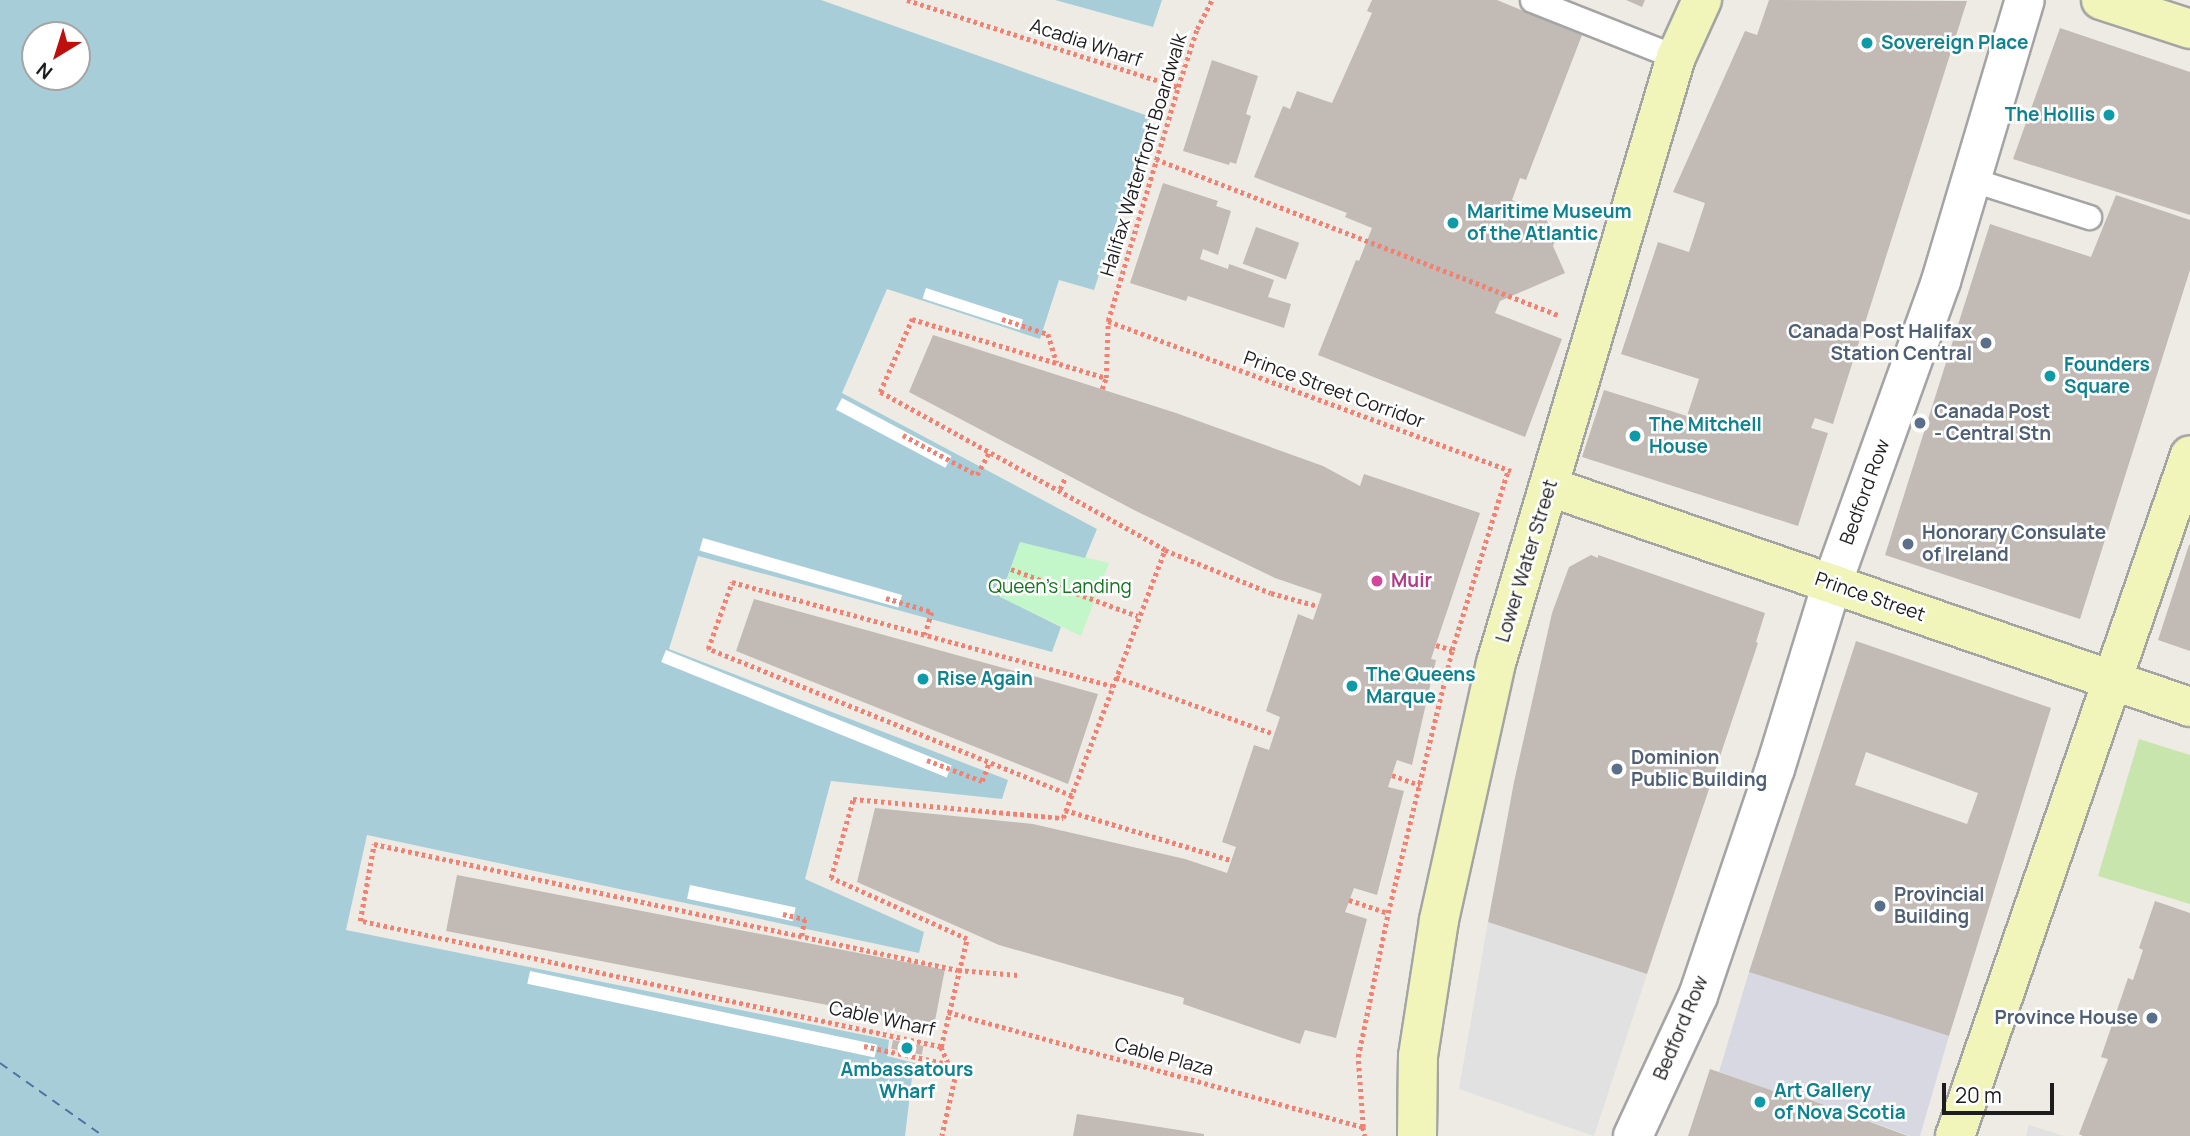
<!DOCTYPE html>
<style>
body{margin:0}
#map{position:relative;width:2190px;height:1136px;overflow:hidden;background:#eeebe4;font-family:Manrope,sans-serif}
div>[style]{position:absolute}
.grass>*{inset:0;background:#c8e5ad}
.park>*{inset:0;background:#c3f6c8}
.parking>*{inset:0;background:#e1e1e1}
.plaza>*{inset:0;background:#d8d8e3}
.water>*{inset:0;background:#a7cdd9}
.pier>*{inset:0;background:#fff;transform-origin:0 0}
.ferry>*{height:2px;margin-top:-1px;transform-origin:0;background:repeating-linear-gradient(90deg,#4d75a0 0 9px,transparent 0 16px)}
.building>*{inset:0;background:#c2bab4;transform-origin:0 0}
.path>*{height:4.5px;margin-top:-2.25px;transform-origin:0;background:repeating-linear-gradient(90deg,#f18172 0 3.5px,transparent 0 7px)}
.roads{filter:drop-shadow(2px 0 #a4a4a4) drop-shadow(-2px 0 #a4a4a4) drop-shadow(0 2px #a4a4a4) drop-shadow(0 -2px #a4a4a4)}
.lane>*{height:23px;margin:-11.5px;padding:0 11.5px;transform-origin:11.5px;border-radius:11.5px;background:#fff}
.street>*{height:38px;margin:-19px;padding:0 19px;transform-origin:19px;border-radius:19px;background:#fff}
.secondary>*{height:38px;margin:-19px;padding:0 19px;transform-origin:19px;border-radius:19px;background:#f1f5ba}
.dots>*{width:19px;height:19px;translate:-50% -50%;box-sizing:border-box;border:4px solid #fff;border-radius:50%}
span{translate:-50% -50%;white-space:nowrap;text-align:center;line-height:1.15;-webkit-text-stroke:5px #fff;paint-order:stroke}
.street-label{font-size:19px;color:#1d1d1d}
.culture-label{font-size:19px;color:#0d838f;font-weight:700}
.left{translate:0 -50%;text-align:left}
.right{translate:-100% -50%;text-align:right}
.service-label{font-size:19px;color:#4e5e75;font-weight:700}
.hotel-label{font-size:19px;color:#b23c85;font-weight:700}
.park-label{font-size:19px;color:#12751c}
.north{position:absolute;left:21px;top:21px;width:70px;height:70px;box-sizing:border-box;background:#fff;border:2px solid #a5a5a5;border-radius:50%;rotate:218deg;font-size:19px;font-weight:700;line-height:28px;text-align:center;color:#1d1d1d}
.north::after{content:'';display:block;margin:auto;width:24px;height:32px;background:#be0f0c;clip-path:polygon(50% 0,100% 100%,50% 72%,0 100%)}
.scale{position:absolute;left:1942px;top:1083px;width:112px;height:32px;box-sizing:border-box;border:4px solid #1d1d1d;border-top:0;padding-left:9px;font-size:21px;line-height:24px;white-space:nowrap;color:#1d1d1d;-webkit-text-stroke:5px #fff;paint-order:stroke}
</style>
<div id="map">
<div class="grass">
<i style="clip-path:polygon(2139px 739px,2190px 755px,2190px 904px,2098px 876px)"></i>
</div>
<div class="park">
<i style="clip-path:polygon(1020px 542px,1109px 563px,1081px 636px,1000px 597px)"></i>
</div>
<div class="parking">
<i style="clip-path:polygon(1488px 922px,1647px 974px,1594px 1136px,1459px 1089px)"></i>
<i style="clip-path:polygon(2029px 1125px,2064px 1136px,2026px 1136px)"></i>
</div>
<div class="plaza">
<i style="clip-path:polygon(1749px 972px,1949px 1036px,1920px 1136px,1910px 1136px,1784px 1090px,1782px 1094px,1719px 1072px)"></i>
</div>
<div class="water">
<i style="clip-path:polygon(evenodd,0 0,821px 0,1151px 117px,1094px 290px,1059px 280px,1040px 339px,887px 289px,842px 393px,1097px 529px,1085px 558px,1020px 542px,1000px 597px,1061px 627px,1052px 652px,698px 556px,669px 649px,1008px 780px,1002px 799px,831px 781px,805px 879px,924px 932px,919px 953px,367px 835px,346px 930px,889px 1040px,887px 1056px,919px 1064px,918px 1070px,913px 1069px,905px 1136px,0 1136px,0 0,35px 35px,77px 35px,77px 77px,35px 77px,35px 35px)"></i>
<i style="clip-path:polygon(1055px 0,1162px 0,1153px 27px)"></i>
</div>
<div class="pier">
<i style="left:926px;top:288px;width:102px;height:11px;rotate:18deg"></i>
<i style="left:842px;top:398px;width:124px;height:13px;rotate:28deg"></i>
<i style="left:703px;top:538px;width:207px;height:13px;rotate:16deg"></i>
<i style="left:666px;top:650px;width:308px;height:13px;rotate:22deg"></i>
<i style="left:690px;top:885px;width:108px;height:14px;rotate:12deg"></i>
<i style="left:530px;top:971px;width:355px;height:13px;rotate:12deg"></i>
</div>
<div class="ferry">
<i style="left:0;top:1063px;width:126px;rotate:35.3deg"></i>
</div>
<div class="building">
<i style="clip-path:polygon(1372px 0,1497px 0,1582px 35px,1526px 180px,1520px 178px,1512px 200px,1534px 208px,1535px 205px,1540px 207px,1556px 239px,1553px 246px,1565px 273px,1500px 301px,1495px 313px,1562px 339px,1525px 437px,1318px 355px,1356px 260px,1359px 261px,1372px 228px,1345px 217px,1347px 213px,1254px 177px,1283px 106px,1290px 109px,1297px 91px,1332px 103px,1372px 13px,1367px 11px)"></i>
<i style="clip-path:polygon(1626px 0,1645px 0,1642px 7px)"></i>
<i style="clip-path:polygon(1769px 0,1967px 1px,1833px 424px,1815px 418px,1811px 428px,1828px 433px,1798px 526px,1582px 457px,1604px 390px,1687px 416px,1699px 379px,1621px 354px,1658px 242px,1689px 252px,1705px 203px,1673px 192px,1745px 31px,1757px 35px)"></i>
<i style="clip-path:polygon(2060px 28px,2190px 72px,2190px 215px,2013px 159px)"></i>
<i style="clip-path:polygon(1212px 60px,1258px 76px,1246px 114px,1251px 116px,1236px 164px,1230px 162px,1229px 165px,1183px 151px)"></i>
<i style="clip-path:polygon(1163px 183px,1218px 201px,1216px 206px,1231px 211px,1218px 255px,1203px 249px,1200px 259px,1228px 269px,1229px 264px,1274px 280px,1268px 297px,1291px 304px,1284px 328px,1188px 296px,1186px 301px,1130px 283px)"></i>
<i style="clip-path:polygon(2116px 195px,2190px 220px,2190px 270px,2080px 619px,1885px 555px,1990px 224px,2091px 257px)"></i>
<i style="left:1256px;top:227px;width:46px;height:39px;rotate:20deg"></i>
<i style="clip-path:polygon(933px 335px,1176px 413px,1323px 466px,1360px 486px,1364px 474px,1480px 513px,1431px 659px,1436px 660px,1412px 765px,1397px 760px,1388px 787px,1404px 791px,1377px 895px,1354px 888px,1345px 912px,1367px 919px,1336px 1038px,1305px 1030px,1300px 1044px,1183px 1004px,1184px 998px,999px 945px,857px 882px,875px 808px,1033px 824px,1185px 859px,1227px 873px,1236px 847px,1222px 842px,1254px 745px,1269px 750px,1280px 717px,1266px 711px,1298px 614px,1313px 620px,1322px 594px,1275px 578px,1136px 511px,909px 392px)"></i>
<i style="clip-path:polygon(2189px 545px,2190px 545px,2190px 651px,2158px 640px)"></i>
<i style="clip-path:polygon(1591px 555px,1598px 558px,1598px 555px,1765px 613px,1756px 642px,1758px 643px,1647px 974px,1488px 922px,1514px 782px,1552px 613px,1569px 567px)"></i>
<i style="clip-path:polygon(754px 599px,1098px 694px,1068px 784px,736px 651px)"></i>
<i style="clip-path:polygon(evenodd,1856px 641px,2051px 708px,1949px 1036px,1749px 972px,1856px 641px,1866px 752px,1978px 793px,1967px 824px,1855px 785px,1866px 752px)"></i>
<i style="left:457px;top:875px;width:497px;height:57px;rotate:11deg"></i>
<i style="clip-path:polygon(2155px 901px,2190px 913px,2190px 1136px,2083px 1136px,2079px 1134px,2108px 1059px,2101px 1057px,2128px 978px,2133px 980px,2143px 950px,2139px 948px)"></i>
<i style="left:893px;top:1040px;width:31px;height:9px;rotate:11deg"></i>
<i style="clip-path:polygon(1710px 1069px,1782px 1094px,1784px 1090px,1908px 1136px,1688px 1136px)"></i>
<i style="clip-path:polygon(1077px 1114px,1204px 1134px,1204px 1136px,1073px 1136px)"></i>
</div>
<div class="path">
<i style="left:907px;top:0;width:285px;rotate:17.8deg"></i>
<i style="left:1156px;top:159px;width:433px;rotate:21.2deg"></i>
<i style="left:1002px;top:319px;width:48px;rotate:18.1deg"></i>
<i style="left:1048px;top:334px;width:30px;rotate:73deg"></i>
<i style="left:1108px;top:321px;width:430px;rotate:20.4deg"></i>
<i style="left:1102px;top:389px;width:12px;rotate:-70deg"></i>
<i style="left:1106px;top:378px;width:57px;rotate:-88deg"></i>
<i style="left:1108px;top:321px;width:244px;rotate:-73.3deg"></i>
<i style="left:1178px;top:87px;width:61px;rotate:-71.9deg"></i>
<i style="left:1197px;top:29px;width:33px;rotate:-63deg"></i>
<i style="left:903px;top:435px;width:84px;rotate:28.4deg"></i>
<i style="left:977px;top:475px;width:27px;rotate:-62deg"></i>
<i style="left:1060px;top:489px;width:14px;rotate:-65deg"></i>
<i style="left:1165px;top:550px;width:114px;rotate:22.1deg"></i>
<i style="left:1271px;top:593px;width:49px;rotate:15.5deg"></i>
<i style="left:1011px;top:569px;width:135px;rotate:20.3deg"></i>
<i style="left:886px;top:598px;width:48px;rotate:16.9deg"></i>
<i style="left:932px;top:612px;width:24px;rotate:107deg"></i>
<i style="left:1436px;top:645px;width:17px;rotate:17deg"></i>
<i style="left:1116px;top:677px;width:168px;rotate:19.8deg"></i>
<i style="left:927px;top:760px;width:59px;rotate:20.9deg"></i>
<i style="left:982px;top:781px;width:19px;rotate:-69deg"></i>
<i style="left:1392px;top:775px;width:30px;rotate:20deg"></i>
<i style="left:1072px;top:796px;width:393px;rotate:-158deg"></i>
<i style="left:708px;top:649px;width:71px;rotate:-70.3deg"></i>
<i style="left:732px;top:582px;width:394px;rotate:15.3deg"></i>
<i style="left:1065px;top:810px;width:173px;rotate:16.8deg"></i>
<i style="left:1349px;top:900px;width:41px;rotate:18.4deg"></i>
<i style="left:783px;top:914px;width:23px;rotate:13deg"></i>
<i style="left:805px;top:919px;width:17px;rotate:100deg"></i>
<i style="left:948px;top:1012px;width:431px;rotate:15.5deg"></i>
<i style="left:1363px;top:1127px;width:9px;rotate:77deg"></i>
<i style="left:864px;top:1046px;width:86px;rotate:12.1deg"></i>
<i style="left:941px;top:1047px;width:111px;rotate:-76.5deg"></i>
<i style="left:967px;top:939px;width:149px;rotate:-155.8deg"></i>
<i style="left:831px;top:878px;width:82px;rotate:-74.4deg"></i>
<i style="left:853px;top:799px;width:211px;rotate:5.2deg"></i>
<i style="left:1063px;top:818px;width:287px;rotate:-69.2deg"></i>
<i style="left:1165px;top:550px;width:326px;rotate:-151deg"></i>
<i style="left:880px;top:392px;width:80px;rotate:-66.3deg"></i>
<i style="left:912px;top:319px;width:203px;rotate:16.9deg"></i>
<i style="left:941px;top:1047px;width:595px;rotate:-167.76deg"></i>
<i style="left:360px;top:921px;width:78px;rotate:-79.7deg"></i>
<i style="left:374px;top:844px;width:597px;rotate:12.18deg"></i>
<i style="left:958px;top:970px;width:60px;rotate:4.8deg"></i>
<i style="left:941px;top:1047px;width:35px;rotate:66deg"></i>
<i style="left:955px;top:1079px;width:58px;rotate:102.8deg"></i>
<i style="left:1363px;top:1127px;width:70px;rotate:-94.1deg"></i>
<i style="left:1358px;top:1057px;width:147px;rotate:-78.2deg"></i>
<i style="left:1388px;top:913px;width:271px;rotate:-76.3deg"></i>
<i style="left:1452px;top:650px;width:189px;rotate:-72.7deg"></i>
</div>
<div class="roads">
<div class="lane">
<i style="left:1532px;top:0;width:155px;rotate:21.6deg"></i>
<i style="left:1970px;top:179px;width:125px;rotate:17.7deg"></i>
</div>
<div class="street">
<i style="left:1633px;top:1136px;width:154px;rotate:-65.1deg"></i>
<i style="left:1698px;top:996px;width:240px;rotate:-71.3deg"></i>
<i style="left:1775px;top:769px;width:194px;rotate:-72.9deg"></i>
<i style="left:1832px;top:584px;width:322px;rotate:-70.2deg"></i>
<i style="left:1941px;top:281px;width:293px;rotate:-73.4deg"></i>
</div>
<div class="secondary">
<i style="left:2101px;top:0;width:94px;rotate:18deg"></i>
<i style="left:1550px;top:487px;width:677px;rotate:18.97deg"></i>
<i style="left:1417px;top:1136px;width:80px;rotate:-89.3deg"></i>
<i style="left:1418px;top:1056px;width:138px;rotate:-81.2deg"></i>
<i style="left:1439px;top:920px;width:263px;rotate:-77.5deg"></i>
<i style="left:1496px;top:663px;width:632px;rotate:-73.46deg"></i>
<i style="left:1676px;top:57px;width:63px;rotate:-65.5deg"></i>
<i style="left:1955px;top:1136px;width:720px;rotate:-70.96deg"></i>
</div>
</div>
<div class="dots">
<i style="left:1867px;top:43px;background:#0f9aa8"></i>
<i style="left:2109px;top:115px;background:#0f9aa8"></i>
<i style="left:1453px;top:223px;background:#0f9aa8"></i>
<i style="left:1986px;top:343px;background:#5c6f8a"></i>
<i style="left:2050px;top:376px;background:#0f9aa8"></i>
<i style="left:1920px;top:423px;background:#5c6f8a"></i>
<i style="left:1635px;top:436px;background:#0f9aa8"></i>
<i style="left:1908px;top:544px;background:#5c6f8a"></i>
<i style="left:1377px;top:581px;background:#d1479c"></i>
<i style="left:923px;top:679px;background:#0f9aa8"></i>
<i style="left:1352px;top:686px;background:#0f9aa8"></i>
<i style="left:1617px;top:769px;background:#5c6f8a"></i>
<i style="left:1880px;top:906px;background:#5c6f8a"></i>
<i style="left:2152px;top:1018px;background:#5c6f8a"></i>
<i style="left:907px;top:1048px;background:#0f9aa8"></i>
<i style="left:1760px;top:1102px;background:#0f9aa8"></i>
</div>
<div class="street-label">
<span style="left:1086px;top:43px;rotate:18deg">Acadia Wharf</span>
<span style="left:1144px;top:155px;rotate:-73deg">Halifax Waterfront Boardwalk</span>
<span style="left:1334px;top:390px;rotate:20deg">Prince Street Corridor</span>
<span style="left:1865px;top:492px;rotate:-70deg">Bedford Row</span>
<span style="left:1527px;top:561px;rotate:-73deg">Lower Water Street</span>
<span style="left:1870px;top:597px;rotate:19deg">Prince Street</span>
<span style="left:882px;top:1019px;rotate:12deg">Cable Wharf</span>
<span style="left:1681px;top:1028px;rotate:-67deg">Bedford Row</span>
<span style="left:1164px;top:1057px;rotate:15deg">Cable Plaza</span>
</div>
<div class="culture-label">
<span class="left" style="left:1881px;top:43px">Sovereign Place</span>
<span class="right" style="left:2095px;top:115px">The Hollis</span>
<span class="left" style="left:1467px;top:223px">Maritime Museum<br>of the Atlantic</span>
<span class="left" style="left:2064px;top:376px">Founders<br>Square</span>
<span class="left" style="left:1649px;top:436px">The Mitchell<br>House</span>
<span class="left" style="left:1366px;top:686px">The Queens<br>Marque</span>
<span class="left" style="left:937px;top:679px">Rise Again</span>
<span style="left:907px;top:1081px">Ambassatours<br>Wharf</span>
<span class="left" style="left:1774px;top:1102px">Art Gallery<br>of Nova Scotia</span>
</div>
<div class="service-label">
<span class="right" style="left:1972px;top:343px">Canada Post Halifax<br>Station Central</span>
<span class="left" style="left:1934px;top:423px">Canada Post<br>- Central Stn</span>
<span class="left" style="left:1922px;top:544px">Honorary Consulate<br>of Ireland</span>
<span class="left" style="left:1631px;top:769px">Dominion<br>Public Building</span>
<span class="left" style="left:1894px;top:906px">Provincial<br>Building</span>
<span class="right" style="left:2138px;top:1018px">Province House</span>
</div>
<div class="hotel-label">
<span class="left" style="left:1391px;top:581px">Muir</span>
</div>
<div class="park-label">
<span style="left:1060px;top:587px">Queen's Landing</span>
</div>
<div class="north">N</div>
<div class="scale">20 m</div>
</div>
